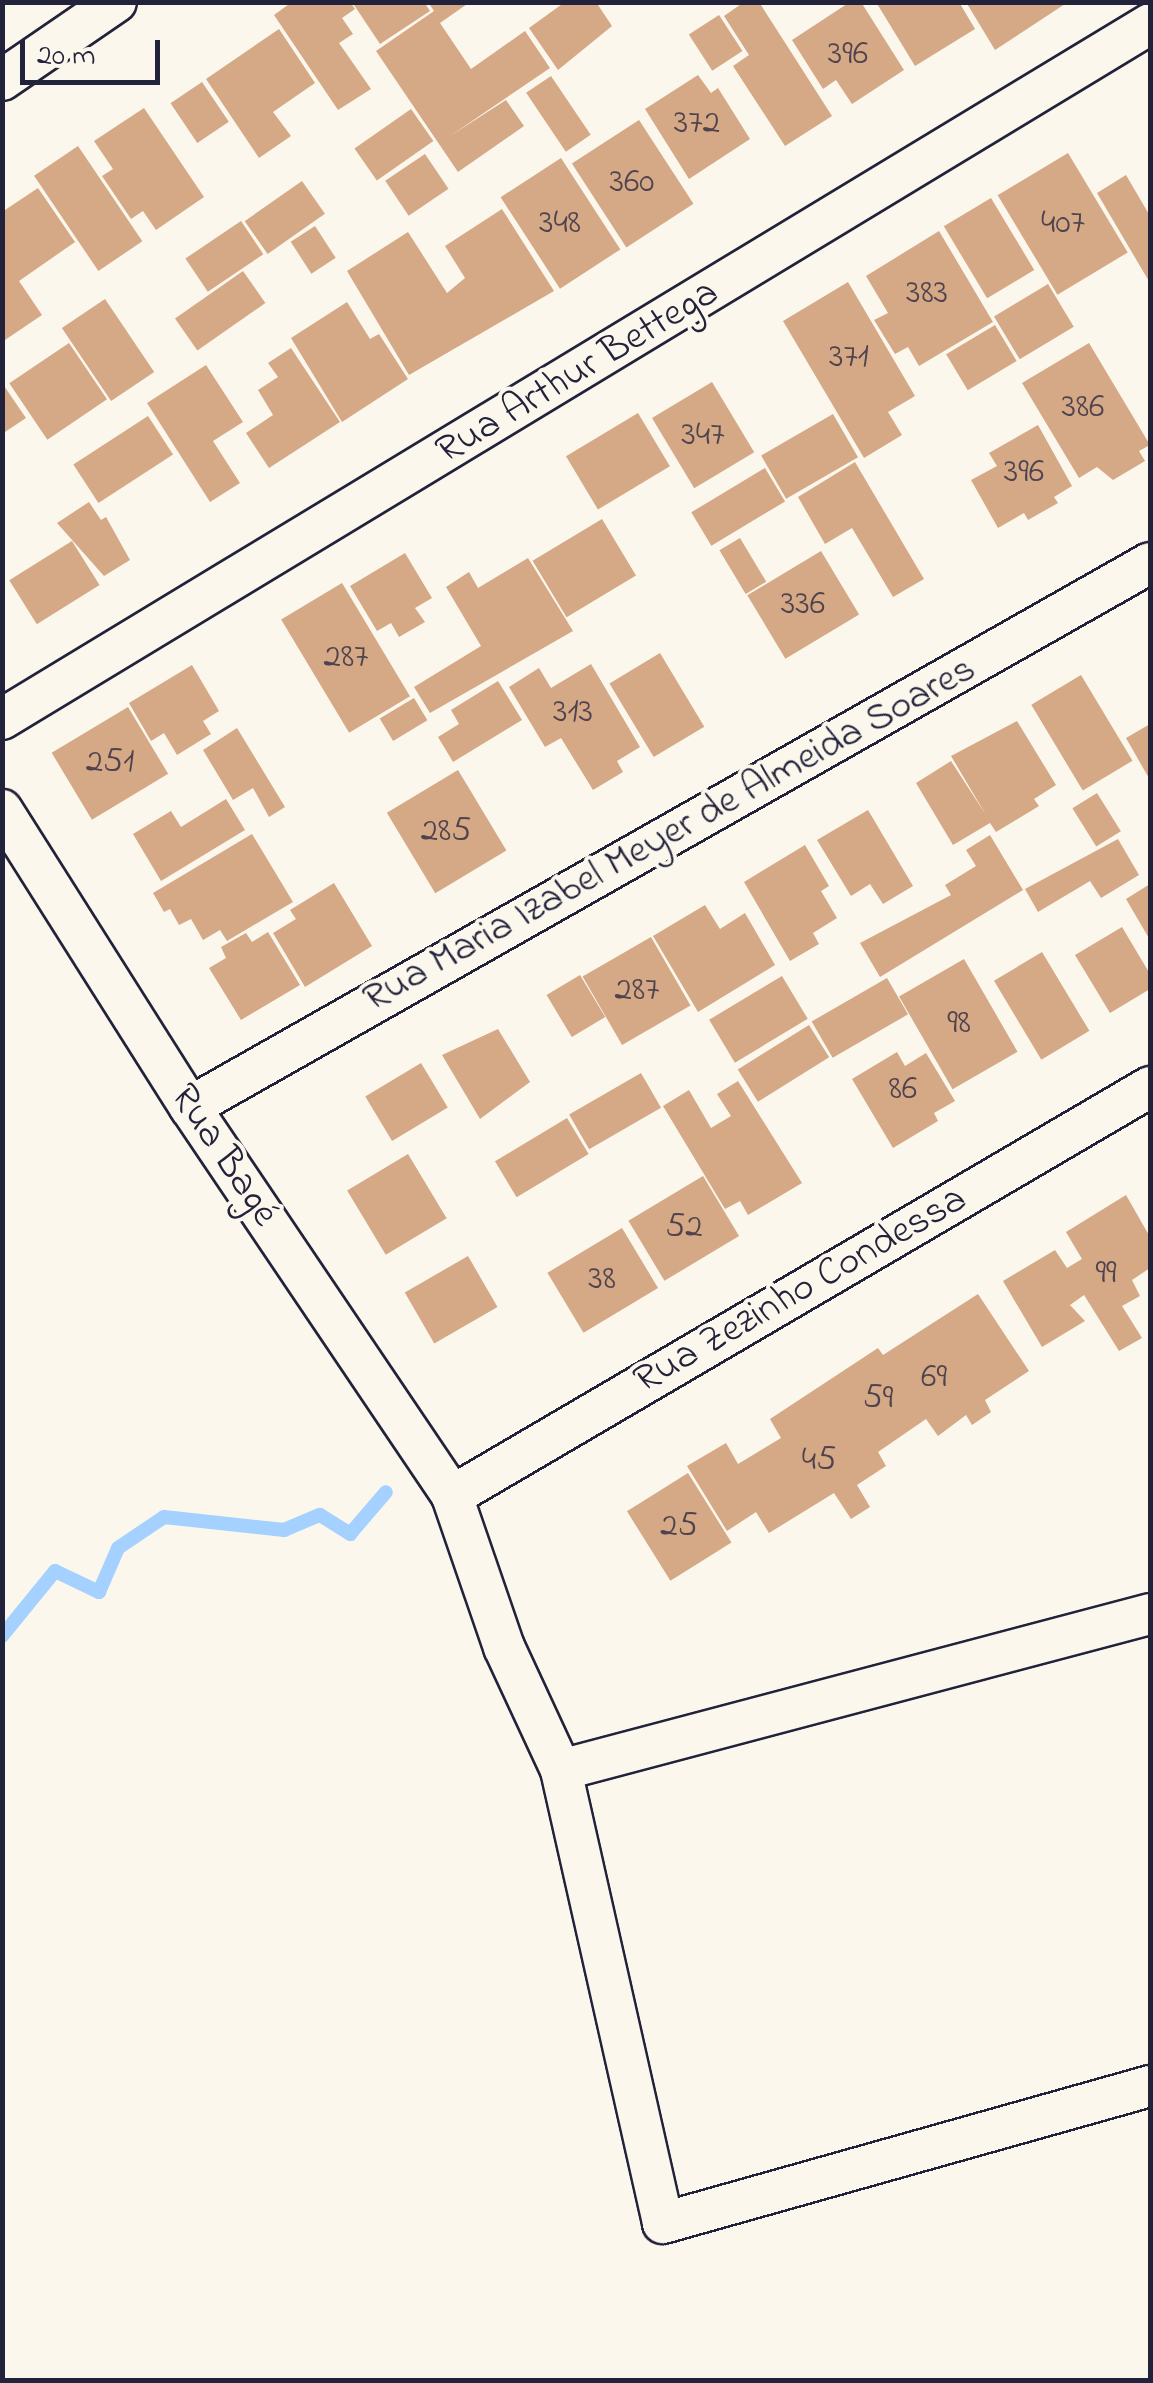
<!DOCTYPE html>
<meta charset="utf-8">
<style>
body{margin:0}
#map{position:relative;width:1153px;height:2383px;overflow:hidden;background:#fbf7ec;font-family:"Indie Flower",sans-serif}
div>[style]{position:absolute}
.stream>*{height:14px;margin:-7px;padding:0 7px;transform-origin:7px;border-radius:7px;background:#a4d1ff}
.building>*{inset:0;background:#d5a886;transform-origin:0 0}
.roads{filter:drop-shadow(2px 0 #22223b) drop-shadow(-2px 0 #22223b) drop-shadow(0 2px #22223b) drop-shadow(0 -2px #22223b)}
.minor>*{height:40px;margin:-20px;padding:0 20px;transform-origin:20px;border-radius:20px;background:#fbf7ec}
span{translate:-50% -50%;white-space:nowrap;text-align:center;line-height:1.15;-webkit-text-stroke:8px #fbf7ec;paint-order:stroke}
.number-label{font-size:35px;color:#4f444e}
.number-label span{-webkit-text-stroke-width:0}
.street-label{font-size:40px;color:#22223b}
.frame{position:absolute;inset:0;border:5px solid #22223b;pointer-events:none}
.scale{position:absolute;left:20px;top:40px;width:140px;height:45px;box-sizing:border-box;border:5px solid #22223b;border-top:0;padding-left:12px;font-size:30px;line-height:35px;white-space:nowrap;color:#22223b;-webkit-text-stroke:8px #fbf7ec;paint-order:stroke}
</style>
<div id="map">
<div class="stream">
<i style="left:2px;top:1636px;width:84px;rotate:-50.8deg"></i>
<i style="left:55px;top:1571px;width:49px;rotate:25.5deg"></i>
<i style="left:99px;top:1592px;width:48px;rotate:-66.6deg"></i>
<i style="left:118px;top:1548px;width:55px;rotate:-34deg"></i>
<i style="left:164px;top:1517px;width:121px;rotate:6.2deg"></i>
<i style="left:284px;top:1530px;width:39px;rotate:-23deg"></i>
<i style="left:320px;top:1515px;width:36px;rotate:32deg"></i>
<i style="left:350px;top:1534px;width:55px;rotate:-49.4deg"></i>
</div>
<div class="building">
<i style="clip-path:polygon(292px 2px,350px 2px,355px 9px,342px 18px,353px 34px,339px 43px,371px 89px,338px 110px,274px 15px)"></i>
<i style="clip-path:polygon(352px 2px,424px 2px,430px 11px,380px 44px)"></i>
<i style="clip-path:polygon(428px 2px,470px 2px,440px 23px,471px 69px,525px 31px,550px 68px,450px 136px,506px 100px,524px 126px,458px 172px,376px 51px,434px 11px)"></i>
<i style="clip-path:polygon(565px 2px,596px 2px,612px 26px,558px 70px,529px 28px)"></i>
<i style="clip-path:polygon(744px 2px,759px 2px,832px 116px,785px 146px,733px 66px,749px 55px,724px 16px)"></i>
<i style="clip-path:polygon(850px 2px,861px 2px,904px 70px,852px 104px,836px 80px,823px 89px,792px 40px)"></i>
<i style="clip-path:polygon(876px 2px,959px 2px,975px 29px,915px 66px)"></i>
<i style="clip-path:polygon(966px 2px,1068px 2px,995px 50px)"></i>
<i style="left:719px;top:15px;width:43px;height:36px;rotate:57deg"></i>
<i style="clip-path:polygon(279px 29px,315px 83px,273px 112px,291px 136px,259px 158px,206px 79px)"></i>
<i style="clip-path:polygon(698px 75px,711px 93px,718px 88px,750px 139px,689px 179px,645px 109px)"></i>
<i style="left:551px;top:76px;width:71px;height:30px;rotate:56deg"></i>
<i style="left:202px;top:82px;width:48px;height:38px;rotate:56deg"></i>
<i style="clip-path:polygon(144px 108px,204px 197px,156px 230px,143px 211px,131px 219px,102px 176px,113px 169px,94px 141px)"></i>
<i style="left:411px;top:109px;width:39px;height:69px;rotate:55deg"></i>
<i style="left:639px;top:120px;width:100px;height:80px;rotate:57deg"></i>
<i style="left:78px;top:146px;width:115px;height:53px;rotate:56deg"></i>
<i style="left:1068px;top:153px;width:116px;height:82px;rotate:59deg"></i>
<i style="left:425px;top:154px;width:42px;height:48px;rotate:56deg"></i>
<i style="left:561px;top:158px;width:109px;height:72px;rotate:57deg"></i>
<i style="clip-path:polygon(1126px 175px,1150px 216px,1150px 283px,1097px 193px)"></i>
<i style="left:302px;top:181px;width:40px;height:70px;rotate:55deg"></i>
<i style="clip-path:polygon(38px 188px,75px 242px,19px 281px,42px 315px,2px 342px,2px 212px)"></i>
<i style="left:991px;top:198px;width:84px;height:55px;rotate:59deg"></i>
<i style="clip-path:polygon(502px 209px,554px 291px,409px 375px,347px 271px,408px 232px,447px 293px,465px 278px,445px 246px)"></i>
<i style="left:241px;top:221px;width:40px;height:67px;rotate:56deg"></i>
<i style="left:315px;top:226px;width:38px;height:29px;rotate:57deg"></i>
<i style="clip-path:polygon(939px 231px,993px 322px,919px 366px,908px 347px,895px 354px,874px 320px,888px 313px,866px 276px)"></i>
<i style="left:243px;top:271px;width:39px;height:83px;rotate:55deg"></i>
<i style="clip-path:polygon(848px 282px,915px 396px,888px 412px,902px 435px,864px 458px,783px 321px)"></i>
<i style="left:1048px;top:284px;width:50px;height:63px;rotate:59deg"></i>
<i style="left:105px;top:299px;width:88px;height:52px;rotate:56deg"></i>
<i style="clip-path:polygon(347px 302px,370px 339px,379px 334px,408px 379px,342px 422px,291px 338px)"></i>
<i style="left:995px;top:325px;width:42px;height:57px;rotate:59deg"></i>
<i style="left:69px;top:343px;width:68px;height:72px;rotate:56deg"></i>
<i style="clip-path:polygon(1089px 343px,1150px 445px,1139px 451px,1145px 461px,1113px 480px,1097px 467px,1079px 478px,1022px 383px)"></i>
<i style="clip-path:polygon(291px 348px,340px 422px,269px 468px,246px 433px,273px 415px,258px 390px,278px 377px,268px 363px)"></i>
<i style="clip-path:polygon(206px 365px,243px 422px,213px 441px,240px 483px,210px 502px,147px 403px)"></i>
<i style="left:712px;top:382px;width:82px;height:70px;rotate:59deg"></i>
<i style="clip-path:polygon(2px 383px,26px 418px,2px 434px)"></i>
<i style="left:638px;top:413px;width:62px;height:84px;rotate:59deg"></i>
<i style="left:833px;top:414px;width:50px;height:83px;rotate:60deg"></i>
<i style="left:148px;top:416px;width:46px;height:89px;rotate:57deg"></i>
<i style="clip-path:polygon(1038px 425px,1072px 486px,1054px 497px,1058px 503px,1028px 520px,1024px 513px,998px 528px,971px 480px,997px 466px,989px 453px)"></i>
<i style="clip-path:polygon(855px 462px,924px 579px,893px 597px,852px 528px,825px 544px,798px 497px)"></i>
<i style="left:765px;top:468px;width:39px;height:86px;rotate:59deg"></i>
<i style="clip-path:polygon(89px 502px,101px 520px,106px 517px,130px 560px,104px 576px,57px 523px)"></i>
<i style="left:602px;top:519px;width:66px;height:81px;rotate:59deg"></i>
<i style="left:740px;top:538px;width:51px;height:24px;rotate:59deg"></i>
<i style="left:72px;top:541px;width:52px;height:74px;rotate:58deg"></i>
<i style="left:821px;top:551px;width:74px;height:86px;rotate:59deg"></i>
<i style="clip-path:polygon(405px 553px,432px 598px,415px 608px,425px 622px,399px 637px,391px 623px,377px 631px,350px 586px)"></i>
<i style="clip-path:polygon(528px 558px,573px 631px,430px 713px,414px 687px,481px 646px,446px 587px,469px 572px,478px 588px)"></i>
<i style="left:342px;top:583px;width:132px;height:71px;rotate:59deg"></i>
<i style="left:660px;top:653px;width:86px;height:59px;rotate:59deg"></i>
<i style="clip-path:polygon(591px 664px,640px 747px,617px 761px,623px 772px,593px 790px,561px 738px,545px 747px,509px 687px,539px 668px,551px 688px)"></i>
<i style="clip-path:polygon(192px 665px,219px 711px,203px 721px,211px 734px,177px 755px,164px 733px,151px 741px,129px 703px)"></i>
<i style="left:1081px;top:675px;width:100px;height:58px;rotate:59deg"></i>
<i style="clip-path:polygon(498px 681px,522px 720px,453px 762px,438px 737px,459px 724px,451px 710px)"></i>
<i style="left:414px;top:698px;width:26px;height:40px;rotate:59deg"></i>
<i style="left:128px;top:707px;width:78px;height:89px;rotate:59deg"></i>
<i style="clip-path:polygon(1017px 721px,1056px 785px,1034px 799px,1039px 806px,996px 832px,990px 823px,953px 845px,916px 783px,951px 761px,986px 815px,951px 756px)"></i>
<i style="clip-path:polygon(1150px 724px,1150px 780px,1126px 738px)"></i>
<i style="clip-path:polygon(237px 728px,285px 807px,269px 817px,253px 788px,233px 800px,203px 750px)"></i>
<i style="left:458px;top:770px;width:94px;height:83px;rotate:59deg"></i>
<i style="left:1097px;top:793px;width:45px;height:29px;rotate:58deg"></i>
<i style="clip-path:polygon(226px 799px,245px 830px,161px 881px,133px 834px,171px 811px,181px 827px)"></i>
<i style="clip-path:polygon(868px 810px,913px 886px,883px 904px,870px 884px,851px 896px,817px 840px)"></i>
<i style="clip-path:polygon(252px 834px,293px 902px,227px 941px,220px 930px,203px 940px,191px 919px,179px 925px,170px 909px,164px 912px,153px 893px)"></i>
<i style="clip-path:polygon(990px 835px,1023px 890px,880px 977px,860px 943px,951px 895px,945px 885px,976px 866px,966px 850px)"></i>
<i style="clip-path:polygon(1118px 839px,1139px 875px,1101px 898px,1090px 881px,1038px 912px,1025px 889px)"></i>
<i style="clip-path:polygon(805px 845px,829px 886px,821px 891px,837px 918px,813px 933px,819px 944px,790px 961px,744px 882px)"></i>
<i style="clip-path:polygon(334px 883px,372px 946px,305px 987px,273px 933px,296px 919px,290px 910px)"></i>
<i style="clip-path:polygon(1150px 884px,1150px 940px,1126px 899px)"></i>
<i style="clip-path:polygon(705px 905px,720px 929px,745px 913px,775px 965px,698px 1012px,653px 936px)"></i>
<i style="clip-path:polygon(1122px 927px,1150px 974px,1150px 989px,1110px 1013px,1075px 955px)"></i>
<i style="clip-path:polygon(268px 932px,300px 985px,241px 1020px,209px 968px,226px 958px,221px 947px,246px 933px,252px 942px)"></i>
<i style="left:651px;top:937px;width:79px;height:79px;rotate:60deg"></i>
<i style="left:1042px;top:952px;width:92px;height:56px;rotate:59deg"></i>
<i style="left:964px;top:959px;width:107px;height:75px;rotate:60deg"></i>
<i style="left:580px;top:975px;width:49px;height:39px;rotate:59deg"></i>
<i style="left:782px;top:976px;width:50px;height:85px;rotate:59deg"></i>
<i style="left:887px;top:978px;width:42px;height:87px;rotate:60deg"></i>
<i style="left:809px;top:1025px;width:38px;height:84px;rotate:58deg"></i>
<i style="clip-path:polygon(498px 1029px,530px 1082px,480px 1119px,442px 1055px)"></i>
<i style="clip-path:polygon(897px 1052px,905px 1066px,926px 1053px,955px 1101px,934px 1113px,938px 1121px,893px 1148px,852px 1079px)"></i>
<i style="left:421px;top:1063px;width:52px;height:65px;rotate:59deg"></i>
<i style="left:641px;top:1073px;width:40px;height:83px;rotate:60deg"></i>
<i style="clip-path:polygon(738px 1081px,802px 1183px,748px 1215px,740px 1201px,725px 1209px,663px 1106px,689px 1090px,711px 1128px,731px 1116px,717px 1094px)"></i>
<i style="left:567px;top:1118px;width:42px;height:84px;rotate:59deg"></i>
<i style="left:408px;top:1154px;width:75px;height:71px;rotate:59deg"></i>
<i style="left:703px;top:1176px;width:70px;height:87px;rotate:59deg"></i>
<i style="clip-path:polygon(1126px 1195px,1150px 1237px,1150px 1268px,1132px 1280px,1140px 1296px,1122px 1306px,1142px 1338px,1119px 1351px,1084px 1295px,1070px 1305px,1085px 1321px,1042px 1347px,1003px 1281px,1055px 1250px,1067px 1268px,1082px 1259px,1066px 1232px)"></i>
<i style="left:622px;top:1228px;width:70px;height:87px;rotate:59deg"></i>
<i style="left:468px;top:1256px;width:59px;height:73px;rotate:60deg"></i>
<i style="clip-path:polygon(978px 1294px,1029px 1371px,985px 1400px,991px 1412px,972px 1425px,966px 1415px,938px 1436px,926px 1419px,878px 1452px,886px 1466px,857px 1485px,870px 1507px,851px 1519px,834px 1493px,769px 1533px,756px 1512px,727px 1531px,687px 1466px,726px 1443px,738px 1464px,781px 1438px,770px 1419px,878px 1348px,883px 1355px)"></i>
<i style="left:688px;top:1473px;width:82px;height:72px;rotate:58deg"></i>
</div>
<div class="roads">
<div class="minor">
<i style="left:2px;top:80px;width:138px;rotate:-34.4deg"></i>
<i style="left:2px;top:719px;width:1342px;rotate:-31.19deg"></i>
<i style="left:2px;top:810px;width:352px;rotate:57.7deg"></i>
<i style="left:190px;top:1107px;width:469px;rotate:56deg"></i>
<i style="left:452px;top:1496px;width:160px;rotate:71deg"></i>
<i style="left:504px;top:1647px;width:136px;rotate:65.1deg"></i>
<i style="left:190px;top:1107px;width:1103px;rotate:-29.54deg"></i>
<i style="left:452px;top:1496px;width:809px;rotate:-30.37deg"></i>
<i style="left:1150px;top:1614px;width:609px;rotate:165.17deg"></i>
<i style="left:561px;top:1770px;width:464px;rotate:77.3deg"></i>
<i style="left:663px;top:2223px;width:506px;rotate:-15.71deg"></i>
</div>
</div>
<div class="number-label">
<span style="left:848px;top:55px">396</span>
<span style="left:697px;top:124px">372</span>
<span style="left:632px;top:183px">360</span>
<span style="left:560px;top:224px">348</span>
<span style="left:1063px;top:224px">407</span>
<span style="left:927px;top:294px">383</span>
<span style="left:849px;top:358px">371</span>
<span style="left:1083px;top:408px">386</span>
<span style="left:703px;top:436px">347</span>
<span style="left:1024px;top:473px">396</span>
<span style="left:803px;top:605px">336</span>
<span style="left:346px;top:658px">287</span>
<span style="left:573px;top:713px">313</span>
<span style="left:110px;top:763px">251</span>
<span style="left:446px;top:832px">285</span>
<span style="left:637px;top:991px">287</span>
<span style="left:959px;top:1024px">98</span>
<span style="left:903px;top:1090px">86</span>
<span style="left:684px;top:1228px">52</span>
<span style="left:1106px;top:1274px">99</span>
<span style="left:602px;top:1280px">38</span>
<span style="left:934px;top:1378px">69</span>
<span style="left:878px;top:1399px">59</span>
<span style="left:819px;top:1461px">45</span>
<span style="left:679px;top:1527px">25</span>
</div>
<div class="street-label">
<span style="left:578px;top:373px;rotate:-31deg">Rua Arthur Bettega</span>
<span style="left:670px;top:835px;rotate:-29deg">Rua Maria Izabel Meyer de Almeida Soares</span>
<span style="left:223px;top:1156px;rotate:56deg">Rua Bagé</span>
<span style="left:801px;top:1291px;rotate:-30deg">Rua Zezinho Condessa</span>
</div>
<div class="frame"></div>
<div class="scale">20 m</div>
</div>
